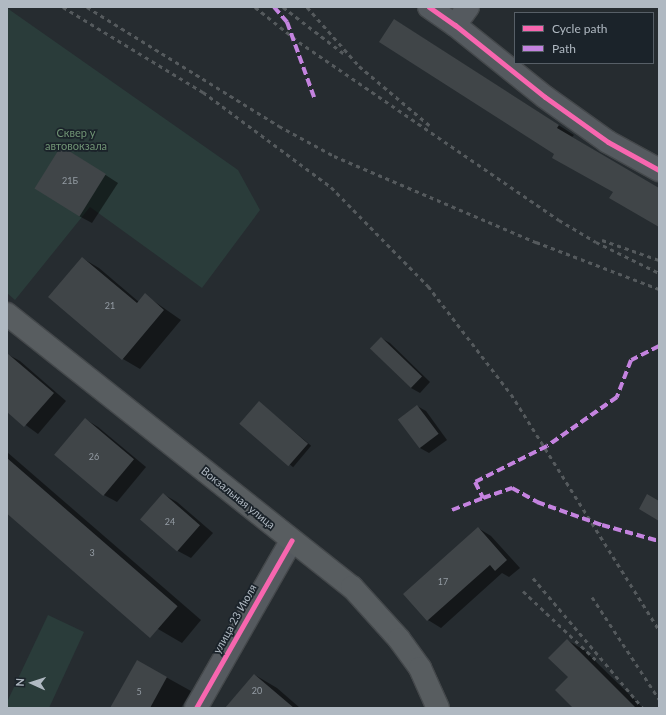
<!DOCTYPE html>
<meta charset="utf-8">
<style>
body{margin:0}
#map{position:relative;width:666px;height:715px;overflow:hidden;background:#262c30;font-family:Lato,sans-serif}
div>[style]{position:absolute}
.green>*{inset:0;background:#2a3c3a}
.shadow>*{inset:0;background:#0007;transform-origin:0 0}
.building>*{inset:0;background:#404548;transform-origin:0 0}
.roads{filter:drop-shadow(1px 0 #44484b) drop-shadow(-1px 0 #44484b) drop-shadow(0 1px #44484b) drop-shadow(0 -1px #44484b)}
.minor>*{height:22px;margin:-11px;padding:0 11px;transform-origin:11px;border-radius:11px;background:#555a5f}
.major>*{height:22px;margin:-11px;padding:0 11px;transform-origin:11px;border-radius:11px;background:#585d60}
.rail>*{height:3px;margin-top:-1.5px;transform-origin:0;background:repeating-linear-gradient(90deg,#555a5d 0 4px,transparent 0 8px)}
.quiet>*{height:4px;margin-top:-2px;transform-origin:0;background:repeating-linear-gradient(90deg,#c483df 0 8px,transparent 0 12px)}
.cycleway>*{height:5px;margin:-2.5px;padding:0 2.5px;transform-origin:2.5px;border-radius:2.5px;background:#f766af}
span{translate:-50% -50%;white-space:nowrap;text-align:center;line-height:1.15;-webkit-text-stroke:3.5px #1b232a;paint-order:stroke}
.number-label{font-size:9px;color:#949ca4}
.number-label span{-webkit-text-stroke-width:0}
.park-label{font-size:11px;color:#719575}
.street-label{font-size:11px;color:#b0b9c2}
.frame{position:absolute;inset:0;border:8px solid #b0b9c2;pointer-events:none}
.legend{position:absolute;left:514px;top:12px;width:140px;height:52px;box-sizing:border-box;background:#1b232a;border:1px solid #575f67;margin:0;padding:5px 7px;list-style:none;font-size:12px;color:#b0b9c2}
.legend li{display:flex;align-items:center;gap:8px;height:20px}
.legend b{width:20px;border:1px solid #575f67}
.north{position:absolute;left:12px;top:663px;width:40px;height:40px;-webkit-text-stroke:3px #1b232a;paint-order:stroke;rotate:273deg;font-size:11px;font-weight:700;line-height:16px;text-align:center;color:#b0b9c2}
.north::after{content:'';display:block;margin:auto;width:14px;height:18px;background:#b0b9c2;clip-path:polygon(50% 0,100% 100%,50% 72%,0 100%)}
</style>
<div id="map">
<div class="green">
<i style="clip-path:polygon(7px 8px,238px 170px,260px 210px,202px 288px,90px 207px,15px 300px,7px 293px)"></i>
<i style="clip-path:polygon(48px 615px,84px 632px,49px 708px,7px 708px,7px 702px)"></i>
</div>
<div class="shadow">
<i style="clip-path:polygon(395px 20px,574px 135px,572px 137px,659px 189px,659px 226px,614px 192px,555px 154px)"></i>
<i style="clip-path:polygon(62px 147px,118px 183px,92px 223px,79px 216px)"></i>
<i style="clip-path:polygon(82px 258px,99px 268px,139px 302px,145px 295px,181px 320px,140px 369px,123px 359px,49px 297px)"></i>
<i style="clip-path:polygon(381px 338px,390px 343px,430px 382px,420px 393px,411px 388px,371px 349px)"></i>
<i style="clip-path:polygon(7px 354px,20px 361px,66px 401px,38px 434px,12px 415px,7px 405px)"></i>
<i style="left:259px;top:402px;width:68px;height:28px;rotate:40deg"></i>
<i style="clip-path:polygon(417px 406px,426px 411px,447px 440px,429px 453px,420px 448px)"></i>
<i style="clip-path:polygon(85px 419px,98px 427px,146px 467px,117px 502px,104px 495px)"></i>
<i style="clip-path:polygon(7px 452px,201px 620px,182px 643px,158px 629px,7px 498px)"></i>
<i style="clip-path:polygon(163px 494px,177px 502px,213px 533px,191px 558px,178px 551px)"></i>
<i style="clip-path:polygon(478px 528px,491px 536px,520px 568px,509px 577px,502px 573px,441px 628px,428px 620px,405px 594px)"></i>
<i style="clip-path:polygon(567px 640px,584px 650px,643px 708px,575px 708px,569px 677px)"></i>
<i style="clip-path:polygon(137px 661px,191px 691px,181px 708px,111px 708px)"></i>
<i style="clip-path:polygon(255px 675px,277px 688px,300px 708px,227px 708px)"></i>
</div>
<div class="building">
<i style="clip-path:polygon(394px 19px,559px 125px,557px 128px,659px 188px,659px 227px,609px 198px,613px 192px,552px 158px,554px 154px,379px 42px)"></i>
<i style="left:61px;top:146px;width:53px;height:50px;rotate:32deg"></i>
<i style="clip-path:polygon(82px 257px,137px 303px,145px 293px,164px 310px,122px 360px,48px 297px)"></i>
<i style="left:381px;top:337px;width:57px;height:16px;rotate:44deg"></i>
<i style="clip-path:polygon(7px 353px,54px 393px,24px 427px,7px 412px)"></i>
<i style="left:259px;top:401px;width:65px;height:30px;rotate:41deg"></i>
<i style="left:417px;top:405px;width:36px;height:24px;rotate:53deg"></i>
<i style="left:85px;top:418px;width:64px;height:48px;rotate:40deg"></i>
<i style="left:7px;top:458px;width:226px;height:42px;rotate:41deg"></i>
<i style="left:163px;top:493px;width:49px;height:35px;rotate:41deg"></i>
<i style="clip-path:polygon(647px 494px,659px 501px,659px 521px,639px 509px)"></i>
<i style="clip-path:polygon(478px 527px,507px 560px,495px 571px,490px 565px,427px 621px,403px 594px)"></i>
<i style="clip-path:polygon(567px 639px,636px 708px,573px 708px,555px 690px,568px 677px,548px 658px)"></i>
<i style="clip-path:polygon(137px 660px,167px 677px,150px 708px,110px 708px)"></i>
<i style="clip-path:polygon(254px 674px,294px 708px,225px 708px)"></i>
</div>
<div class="roads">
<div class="minor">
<i style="left:429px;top:7px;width:32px;rotate:35deg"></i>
<i style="left:455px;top:25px;width:115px;rotate:38.7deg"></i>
<i style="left:545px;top:97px;width:77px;rotate:35.5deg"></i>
<i style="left:608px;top:142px;width:58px;rotate:28.8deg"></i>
<i style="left:455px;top:25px;width:22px;rotate:-54deg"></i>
<i style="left:196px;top:708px;width:193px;rotate:-60.3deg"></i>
</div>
<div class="major">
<i style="left:7px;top:314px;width:440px;rotate:38.4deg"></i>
<i style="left:352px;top:587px;width:70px;rotate:47.9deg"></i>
<i style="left:399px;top:639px;width:36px;rotate:54deg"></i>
<i style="left:420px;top:668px;width:44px;rotate:65.8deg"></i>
</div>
</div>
<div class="rail">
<i style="left:63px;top:7px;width:164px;rotate:31.3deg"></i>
<i style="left:203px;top:92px;width:159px;rotate:36.6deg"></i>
<i style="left:331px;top:187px;width:139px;rotate:45.6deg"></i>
<i style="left:428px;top:286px;width:136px;rotate:52.5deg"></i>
<i style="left:511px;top:394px;width:279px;rotate:57.9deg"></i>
<i style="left:87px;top:7px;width:226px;rotate:31.8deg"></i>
<i style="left:279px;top:126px;width:63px;rotate:28.6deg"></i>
<i style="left:334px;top:156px;width:220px;rotate:23.1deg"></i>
<i style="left:536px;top:242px;width:132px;rotate:20.9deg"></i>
<i style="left:255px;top:7px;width:56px;rotate:38.5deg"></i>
<i style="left:299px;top:42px;width:315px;rotate:34.4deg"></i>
<i style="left:559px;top:220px;width:43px;rotate:30.7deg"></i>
<i style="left:596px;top:242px;width:70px;rotate:26.2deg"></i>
<i style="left:283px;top:7px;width:76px;rotate:37.5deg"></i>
<i style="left:307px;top:7px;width:79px;rotate:48.6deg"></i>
<i style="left:359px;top:66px;width:92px;rotate:40.1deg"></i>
<i style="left:602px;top:240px;width:60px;rotate:19.3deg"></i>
<i style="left:533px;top:578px;width:170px;rotate:49.8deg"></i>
<i style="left:523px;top:591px;width:103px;rotate:43.4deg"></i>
<i style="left:592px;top:597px;width:122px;rotate:56.7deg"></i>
</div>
<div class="quiet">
<i style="left:274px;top:7px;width:20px;rotate:49deg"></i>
<i style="left:287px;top:22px;width:80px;rotate:70.2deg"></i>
<i style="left:659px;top:346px;width:31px;rotate:153deg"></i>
<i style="left:631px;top:360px;width:40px;rotate:111deg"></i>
<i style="left:617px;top:397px;width:85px;rotate:145deg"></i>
<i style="left:547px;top:446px;width:80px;rotate:153.4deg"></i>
<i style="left:475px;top:482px;width:18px;rotate:63deg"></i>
<i style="left:483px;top:498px;width:31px;rotate:-19deg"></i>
<i style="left:512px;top:488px;width:29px;rotate:29deg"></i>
<i style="left:537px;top:502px;width:69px;rotate:19.5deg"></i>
<i style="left:602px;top:525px;width:59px;rotate:15.7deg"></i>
<i style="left:452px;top:510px;width:33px;rotate:-21deg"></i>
</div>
<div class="cycleway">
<i style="left:429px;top:7px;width:32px;rotate:35deg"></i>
<i style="left:455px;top:25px;width:115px;rotate:38.7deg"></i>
<i style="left:545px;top:97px;width:77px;rotate:35.5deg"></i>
<i style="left:608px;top:142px;width:58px;rotate:28.8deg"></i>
<i style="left:196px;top:708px;width:193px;rotate:-60.3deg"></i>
</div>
<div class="number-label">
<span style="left:70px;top:181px">21Б</span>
<span style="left:110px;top:306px">21</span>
<span style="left:94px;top:457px">26</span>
<span style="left:170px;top:522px">24</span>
<span style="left:92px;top:553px">3</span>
<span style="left:443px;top:582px">17</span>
<span style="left:257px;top:691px">20</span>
<span style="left:139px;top:692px">5</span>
</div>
<div class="park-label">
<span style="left:76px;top:140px">Сквер у<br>автовокзала</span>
</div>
<div class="street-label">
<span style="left:238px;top:498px;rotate:39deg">Вокзальная улица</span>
<span style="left:235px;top:619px;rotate:-61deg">улица 23 Июля</span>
</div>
<div class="frame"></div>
<ul class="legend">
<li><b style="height:5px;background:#f766af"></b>Cycle path</li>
<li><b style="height:5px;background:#c483df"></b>Path</li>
</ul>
<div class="north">N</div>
</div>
